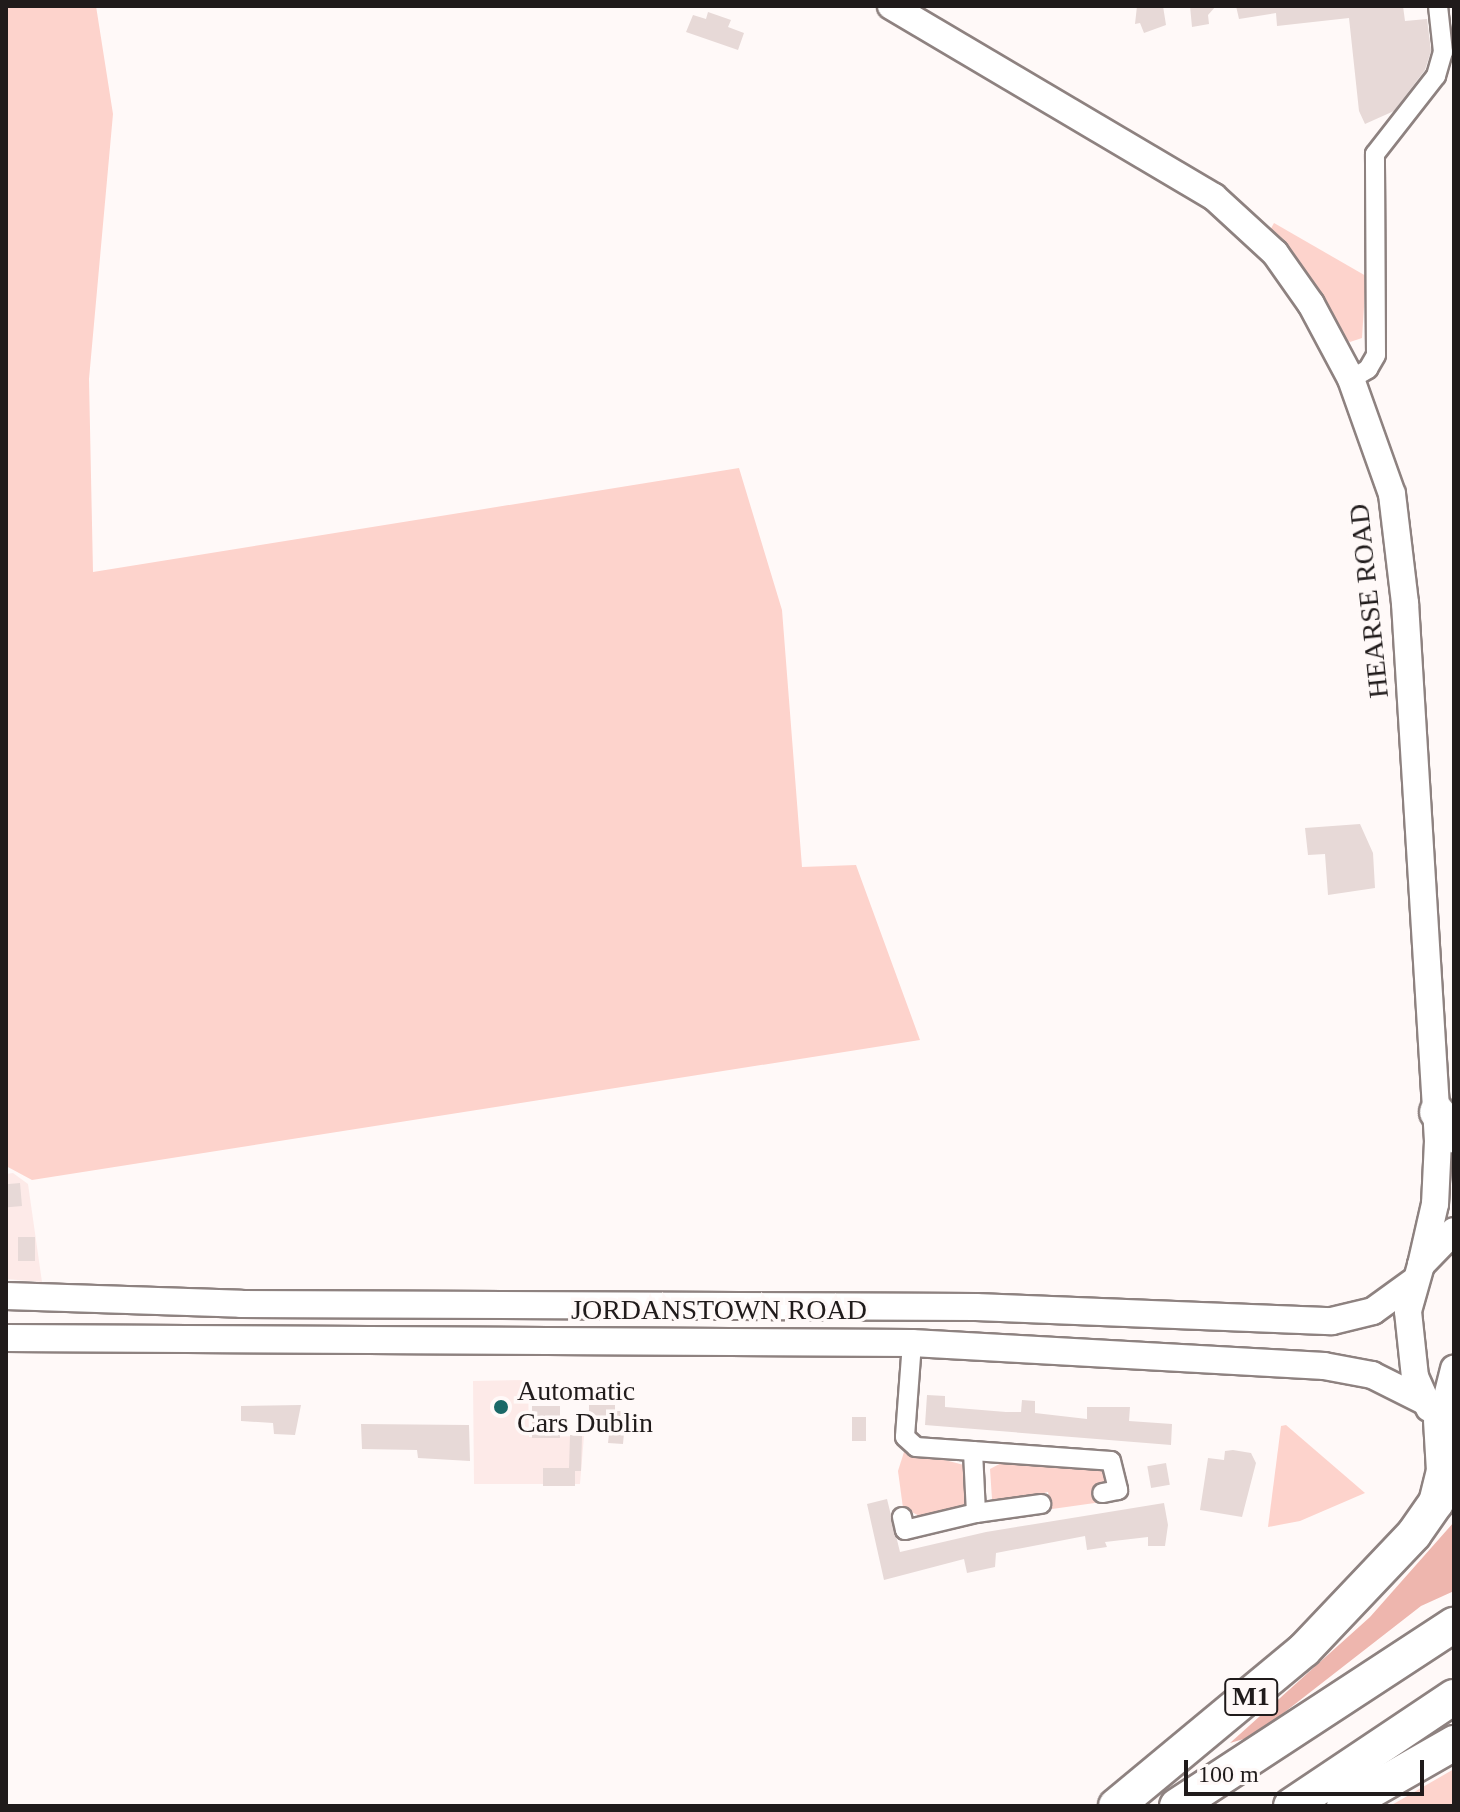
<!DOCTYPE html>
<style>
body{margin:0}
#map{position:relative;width:1460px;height:1812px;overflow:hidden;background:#fff9f8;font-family:"Times New Roman",serif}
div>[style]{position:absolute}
.built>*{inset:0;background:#fdeae8}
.green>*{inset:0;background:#fdd3cc}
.forest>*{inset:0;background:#eeb6ae}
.building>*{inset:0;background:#e7d9d7;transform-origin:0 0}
.roads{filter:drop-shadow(2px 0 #8e8280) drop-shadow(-2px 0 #8e8280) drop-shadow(0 2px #8e8280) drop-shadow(0 -2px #8e8280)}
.street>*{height:18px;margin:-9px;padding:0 9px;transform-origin:9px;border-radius:9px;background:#fff}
.secondary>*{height:26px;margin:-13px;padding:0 13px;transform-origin:13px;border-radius:13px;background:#fff}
.highway>*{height:34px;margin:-17px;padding:0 17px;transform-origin:17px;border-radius:17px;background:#fff}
.dots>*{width:22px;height:22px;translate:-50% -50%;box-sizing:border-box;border:4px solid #fff9f8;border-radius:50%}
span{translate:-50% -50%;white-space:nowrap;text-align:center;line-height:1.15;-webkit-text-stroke:7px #fff9f8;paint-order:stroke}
.shield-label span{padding:2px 6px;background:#fff9f8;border:2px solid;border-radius:6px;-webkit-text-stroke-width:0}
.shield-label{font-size:26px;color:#201b1b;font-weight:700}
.street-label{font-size:28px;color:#201b1b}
.poi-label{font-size:28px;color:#201b1b}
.left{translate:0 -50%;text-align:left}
.frame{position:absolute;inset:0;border:8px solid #201b1b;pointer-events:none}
.scale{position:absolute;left:1184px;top:1760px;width:240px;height:36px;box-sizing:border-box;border:4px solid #201b1b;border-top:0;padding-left:10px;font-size:24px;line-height:28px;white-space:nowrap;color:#201b1b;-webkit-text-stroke:6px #fff9f8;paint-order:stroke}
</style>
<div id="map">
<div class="built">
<i style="clip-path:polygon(13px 1173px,28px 1184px,42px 1282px,6px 1279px,6px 1174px)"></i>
<i style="clip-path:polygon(528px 1380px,529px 1437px,584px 1436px,580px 1484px,474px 1484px,473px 1381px)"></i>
</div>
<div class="green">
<i style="clip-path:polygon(6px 6px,96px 6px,113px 114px,89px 379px,93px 572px,739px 468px,782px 610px,802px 867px,856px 865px,920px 1040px,32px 1180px,6px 1166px)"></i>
<i style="clip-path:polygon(1274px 223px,1366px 276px,1362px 338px,1350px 342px,1341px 336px,1269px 232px)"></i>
<i style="clip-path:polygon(1286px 1425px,1365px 1493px,1300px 1521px,1268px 1527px,1281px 1426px)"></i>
<i style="clip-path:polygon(910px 1451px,964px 1465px,968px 1507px,922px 1517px,903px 1508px,898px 1471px,904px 1452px)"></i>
<i style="clip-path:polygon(1005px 1461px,1109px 1468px,1109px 1501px,1052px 1509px,1048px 1492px,1005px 1502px,992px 1499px,990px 1469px)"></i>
<i style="clip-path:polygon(1454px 1769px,1454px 1806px,1390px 1806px)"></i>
</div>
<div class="forest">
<i style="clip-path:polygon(1454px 1522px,1454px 1591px,1421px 1606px,1254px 1736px,1230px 1743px,1370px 1617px)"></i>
</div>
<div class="building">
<i style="clip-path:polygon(1137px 6px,1163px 6px,1166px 25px,1144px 33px,1140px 23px,1135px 24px)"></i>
<i style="clip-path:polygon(1190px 6px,1216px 6px,1208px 15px,1209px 24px,1192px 27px)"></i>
<i style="clip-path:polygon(1236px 6px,1403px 6px,1405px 21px,1427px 19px,1431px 51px,1425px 70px,1394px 111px,1365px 124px,1359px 111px,1349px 18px,1277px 26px,1276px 13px,1239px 19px)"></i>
<i style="clip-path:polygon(708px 12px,731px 20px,728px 27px,744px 33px,738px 50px,686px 32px,693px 15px,706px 19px)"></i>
<i style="clip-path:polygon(1360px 824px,1373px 853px,1375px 888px,1328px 895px,1325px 854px,1308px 855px,1305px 828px)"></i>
<i style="left:20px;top:1183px;width:23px;height:14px;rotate:85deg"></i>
<i style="left:18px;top:1237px;width:17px;height:24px"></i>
<i style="clip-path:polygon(927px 1395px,945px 1396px,945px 1407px,1006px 1412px,1021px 1412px,1022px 1400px,1035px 1401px,1035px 1413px,1087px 1419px,1087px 1407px,1130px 1407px,1129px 1421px,1172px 1424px,1171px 1445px,925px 1425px)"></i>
<i style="clip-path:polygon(301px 1405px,295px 1435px,274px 1434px,273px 1423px,241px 1421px,241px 1406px)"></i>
<i style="clip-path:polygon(589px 1405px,615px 1405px,615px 1411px,626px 1411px,623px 1444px,608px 1443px,610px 1425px,589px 1425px)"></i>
<i style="left:532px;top:1406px;width:28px;height:32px"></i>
<i style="left:852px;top:1417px;width:14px;height:24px"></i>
<i style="clip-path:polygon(361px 1424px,469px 1425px,470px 1461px,418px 1458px,417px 1450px,362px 1449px)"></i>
<i style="clip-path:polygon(570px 1435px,582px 1436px,581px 1471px,575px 1471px,575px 1486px,543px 1486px,543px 1468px,569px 1468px)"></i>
<i style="clip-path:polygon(1233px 1450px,1251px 1453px,1256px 1463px,1242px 1517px,1200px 1510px,1208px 1458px,1224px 1460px,1225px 1451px)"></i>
<i style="left:1166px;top:1463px;width:22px;height:19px;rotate:80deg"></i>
<i style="clip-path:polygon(887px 1499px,900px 1552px,986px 1532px,1164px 1503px,1168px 1525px,1165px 1546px,1148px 1546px,1148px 1537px,1105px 1542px,1107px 1547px,1087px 1550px,1085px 1536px,996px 1553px,995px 1567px,967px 1573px,964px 1559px,884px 1580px,867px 1504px)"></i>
</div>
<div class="roads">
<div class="street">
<i style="left:1351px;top:379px;width:20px;rotate:-30deg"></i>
<i style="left:1368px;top:369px;width:16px;rotate:-60deg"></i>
<i style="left:1376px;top:355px;width:201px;rotate:-90.3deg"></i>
<i style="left:1375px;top:154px;width:99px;rotate:-52deg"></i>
<i style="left:1436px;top:76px;width:25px;rotate:-74deg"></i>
<i style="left:1443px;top:52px;width:46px;rotate:-96.2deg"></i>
<i style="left:912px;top:1343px;width:94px;rotate:94.3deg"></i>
<i style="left:905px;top:1437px;width:15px;rotate:42deg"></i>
<i style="left:916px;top:1447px;width:57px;rotate:4deg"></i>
<i style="left:976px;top:1513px;width:66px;rotate:-7.9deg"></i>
<i style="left:902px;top:1517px;width:13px;rotate:77deg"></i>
<i style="left:905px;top:1530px;width:73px;rotate:-13.5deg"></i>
<i style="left:976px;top:1513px;width:62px;rotate:-92.8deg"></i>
<i style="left:973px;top:1451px;width:138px;rotate:4.1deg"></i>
<i style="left:1111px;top:1461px;width:30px;rotate:76deg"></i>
<i style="left:1118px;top:1490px;width:16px;rotate:169deg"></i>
</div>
<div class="secondary">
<i style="left:891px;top:6px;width:375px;rotate:30.6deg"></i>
<i style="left:1214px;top:197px;width:83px;rotate:42.6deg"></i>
<i style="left:1275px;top:253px;width:62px;rotate:54.8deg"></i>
<i style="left:1311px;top:304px;width:85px;rotate:61.9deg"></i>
<i style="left:1351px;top:379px;width:122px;rotate:70.4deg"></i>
<i style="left:1392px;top:494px;width:110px;rotate:83.2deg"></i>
<i style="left:1405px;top:603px;width:539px;rotate:86.49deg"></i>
<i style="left:1438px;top:1141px;width:63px;rotate:92.7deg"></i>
<i style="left:1435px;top:1204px;width:63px;rotate:102.9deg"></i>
<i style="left:6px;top:1296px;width:235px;rotate:1.9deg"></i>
<i style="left:241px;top:1304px;width:735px;rotate:0.23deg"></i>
<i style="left:976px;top:1307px;width:356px;rotate:2.3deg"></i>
<i style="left:1332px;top:1321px;width:42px;rotate:-13.7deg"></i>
<i style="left:1373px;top:1311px;width:49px;rotate:-35.9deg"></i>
<i style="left:6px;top:1338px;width:906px;rotate:0.32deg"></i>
<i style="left:912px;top:1343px;width:413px;rotate:3.2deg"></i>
<i style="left:1324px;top:1366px;width:49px;rotate:10.6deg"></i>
<i style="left:1372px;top:1375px;width:58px;rotate:26.6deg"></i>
<i style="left:1429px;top:1408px;width:34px;rotate:-114deg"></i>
<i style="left:1415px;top:1377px;width:66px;rotate:-96.1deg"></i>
<i style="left:1408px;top:1311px;width:48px;rotate:-74.2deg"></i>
<i style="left:1421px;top:1265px;width:47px;rotate:-45.9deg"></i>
<i style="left:1441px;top:1421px;width:54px;rotate:-76deg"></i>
</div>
<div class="highway">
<i style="left:1437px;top:1112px;width:29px;rotate:54deg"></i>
<i style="left:1116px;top:1806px;width:244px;rotate:-39.7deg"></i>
<i style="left:1304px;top:1650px;width:160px;rotate:-46.5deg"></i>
<i style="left:1414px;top:1534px;width:38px;rotate:-55deg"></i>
<i style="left:1436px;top:1503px;width:33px;rotate:-76deg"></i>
<i style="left:1444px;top:1471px;width:50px;rotate:-93.4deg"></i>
<i style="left:1177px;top:1806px;width:331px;rotate:-33.2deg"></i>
<i style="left:1291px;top:1806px;width:196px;rotate:-33.8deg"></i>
<i style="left:1344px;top:1806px;width:127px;rotate:-29.8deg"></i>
</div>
</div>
<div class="dots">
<i style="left:501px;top:1407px;background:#1a6867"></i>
</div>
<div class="shield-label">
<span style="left:1251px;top:1697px">M1</span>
</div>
<div class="street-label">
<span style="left:1369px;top:601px;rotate:-96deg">HEARSE ROAD</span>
<span style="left:719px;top:1310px">JORDANSTOWN ROAD</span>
</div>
<div class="poi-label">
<span class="left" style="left:517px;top:1407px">Automatic<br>Cars Dublin</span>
</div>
<div class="frame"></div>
<div class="scale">100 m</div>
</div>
